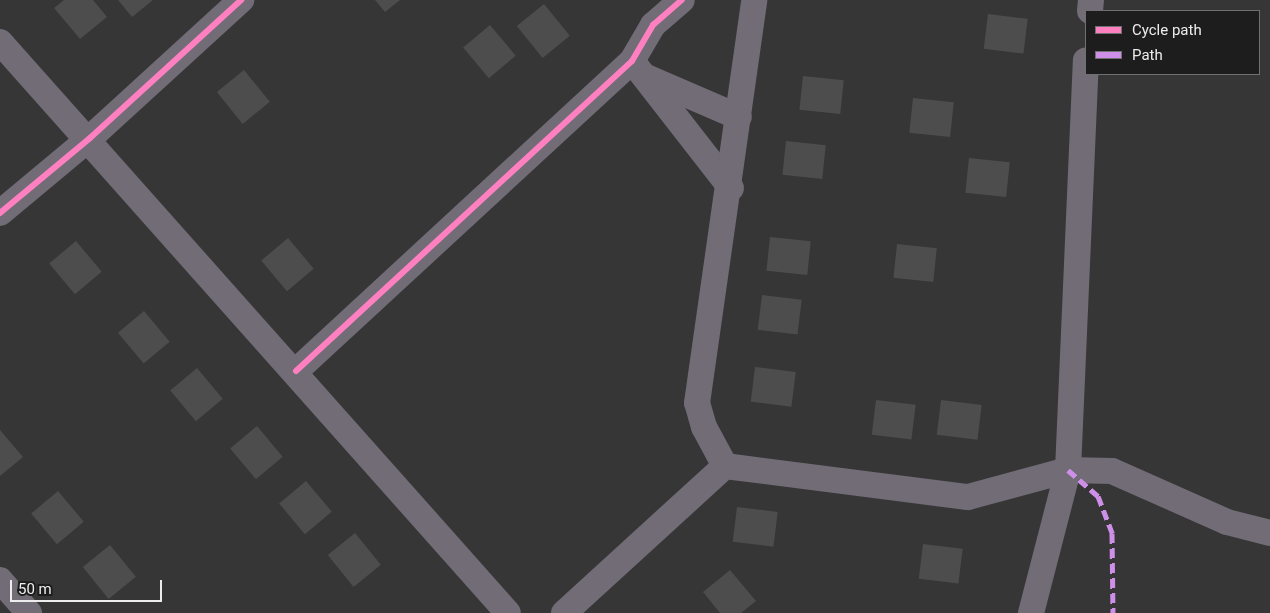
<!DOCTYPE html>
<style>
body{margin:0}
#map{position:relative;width:1270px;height:613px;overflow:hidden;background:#363636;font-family:Roboto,sans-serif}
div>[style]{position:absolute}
.building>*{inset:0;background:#4d4d4d;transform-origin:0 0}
.minor>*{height:26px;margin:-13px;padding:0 13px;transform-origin:13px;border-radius:13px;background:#726c77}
.quiet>*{height:5px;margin-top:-2.5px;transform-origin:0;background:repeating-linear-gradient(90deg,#ce8fe9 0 10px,transparent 0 15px)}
.cycleway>*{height:6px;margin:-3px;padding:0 3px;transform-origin:3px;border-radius:3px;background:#ff80c0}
span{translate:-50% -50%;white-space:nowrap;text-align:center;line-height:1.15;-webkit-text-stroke:5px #1d1d1e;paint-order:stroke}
.legend{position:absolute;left:1085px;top:10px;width:175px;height:65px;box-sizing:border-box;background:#1d1d1e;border:1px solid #707071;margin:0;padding:6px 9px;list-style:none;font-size:15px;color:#ededee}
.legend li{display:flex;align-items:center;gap:10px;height:25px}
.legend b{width:25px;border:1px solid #707071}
.scale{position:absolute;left:10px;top:580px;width:152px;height:22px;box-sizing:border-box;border:2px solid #ededee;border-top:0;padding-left:6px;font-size:15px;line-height:18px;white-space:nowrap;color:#ededee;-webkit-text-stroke:4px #1d1d1e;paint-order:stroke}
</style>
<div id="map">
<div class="building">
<i style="clip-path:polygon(64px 0,93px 0,107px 17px,80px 39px,54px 8px)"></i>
<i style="clip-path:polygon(118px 0,153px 0,132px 17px)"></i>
<i style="clip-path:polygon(375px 0,400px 0,385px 12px)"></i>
<i style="left:544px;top:4px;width:41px;height:35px;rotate:51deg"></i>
<i style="left:988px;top:14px;width:40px;height:35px;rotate:7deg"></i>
<i style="left:490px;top:25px;width:40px;height:35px;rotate:50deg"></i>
<i style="left:244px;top:70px;width:41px;height:35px;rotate:51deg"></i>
<i style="left:803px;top:76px;width:41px;height:34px;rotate:6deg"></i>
<i style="left:913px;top:98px;width:41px;height:35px;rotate:6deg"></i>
<i style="left:786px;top:141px;width:40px;height:34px;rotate:6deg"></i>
<i style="left:969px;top:158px;width:41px;height:35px;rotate:6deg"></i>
<i style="left:770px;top:237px;width:41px;height:34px;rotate:6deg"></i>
<i style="left:288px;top:238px;width:40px;height:35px;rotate:50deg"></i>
<i style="left:76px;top:241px;width:40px;height:35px;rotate:50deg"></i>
<i style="left:897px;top:244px;width:40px;height:34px;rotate:6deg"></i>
<i style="left:762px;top:295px;width:40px;height:35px;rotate:7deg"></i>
<i style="left:144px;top:311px;width:40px;height:34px;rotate:50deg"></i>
<i style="left:755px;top:367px;width:41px;height:35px;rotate:7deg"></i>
<i style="left:197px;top:368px;width:40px;height:35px;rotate:50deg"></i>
<i style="left:876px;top:400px;width:40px;height:35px;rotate:7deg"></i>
<i style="left:941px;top:400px;width:41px;height:35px;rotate:7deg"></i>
<i style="left:257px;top:426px;width:40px;height:35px;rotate:50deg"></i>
<i style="clip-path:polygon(0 430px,23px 457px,0 476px)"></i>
<i style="left:306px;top:481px;width:40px;height:35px;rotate:50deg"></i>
<i style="left:58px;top:491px;width:40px;height:35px;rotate:50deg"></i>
<i style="left:737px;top:507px;width:41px;height:35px;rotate:7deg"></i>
<i style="left:355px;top:533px;width:41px;height:35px;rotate:51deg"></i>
<i style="left:923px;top:544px;width:40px;height:35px;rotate:7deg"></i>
<i style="left:110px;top:545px;width:41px;height:35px;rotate:51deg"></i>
<i style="clip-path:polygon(730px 570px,756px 601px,741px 613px,720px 613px,703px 592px)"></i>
</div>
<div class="minor">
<i style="left:1090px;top:11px;width:11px;rotate:-85deg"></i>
<i style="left:0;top:42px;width:764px;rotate:48.34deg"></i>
<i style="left:632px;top:61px;width:161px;rotate:52.1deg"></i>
<i style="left:646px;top:77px;width:101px;rotate:23.3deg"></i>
<i style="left:0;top:213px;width:117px;rotate:-39.8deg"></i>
<i style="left:90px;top:138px;width:205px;rotate:-42.4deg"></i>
<i style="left:296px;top:371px;width:457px;rotate:-42.7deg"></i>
<i style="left:632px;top:61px;width:42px;rotate:-59.7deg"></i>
<i style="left:653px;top:25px;width:38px;rotate:-41deg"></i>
<i style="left:725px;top:466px;width:44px;rotate:-118.3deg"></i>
<i style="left:704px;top:427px;width:25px;rotate:-106deg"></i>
<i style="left:697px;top:403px;width:407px;rotate:-81.9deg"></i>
<i style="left:0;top:580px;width:44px;rotate:48.7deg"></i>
<i style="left:564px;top:613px;width:218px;rotate:-42.4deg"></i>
<i style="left:725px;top:466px;width:245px;rotate:7.3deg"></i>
<i style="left:968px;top:497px;width:104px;rotate:-15.1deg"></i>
<i style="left:1068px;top:470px;width:44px;rotate:1.3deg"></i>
<i style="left:1112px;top:471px;width:126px;rotate:23.9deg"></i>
<i style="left:1227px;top:522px;width:44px;rotate:14.3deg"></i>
<i style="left:1031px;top:613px;width:148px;rotate:-75.5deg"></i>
<i style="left:1068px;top:470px;width:410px;rotate:-87.5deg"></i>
</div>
<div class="quiet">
<i style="left:1068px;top:470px;width:40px;rotate:41deg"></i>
<i style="left:1098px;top:496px;width:40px;rotate:69deg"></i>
<i style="left:1112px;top:533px;width:80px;rotate:89.3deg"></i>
</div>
<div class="cycleway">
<i style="left:0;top:213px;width:117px;rotate:-39.8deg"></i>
<i style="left:90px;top:138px;width:205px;rotate:-42.4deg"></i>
<i style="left:296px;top:371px;width:457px;rotate:-42.7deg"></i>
<i style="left:632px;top:61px;width:42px;rotate:-59.7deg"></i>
<i style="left:653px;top:25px;width:38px;rotate:-41deg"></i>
</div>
<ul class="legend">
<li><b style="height:6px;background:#ff80c0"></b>Cycle path</li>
<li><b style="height:6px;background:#ce8fe9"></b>Path</li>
</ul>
<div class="scale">50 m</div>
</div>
